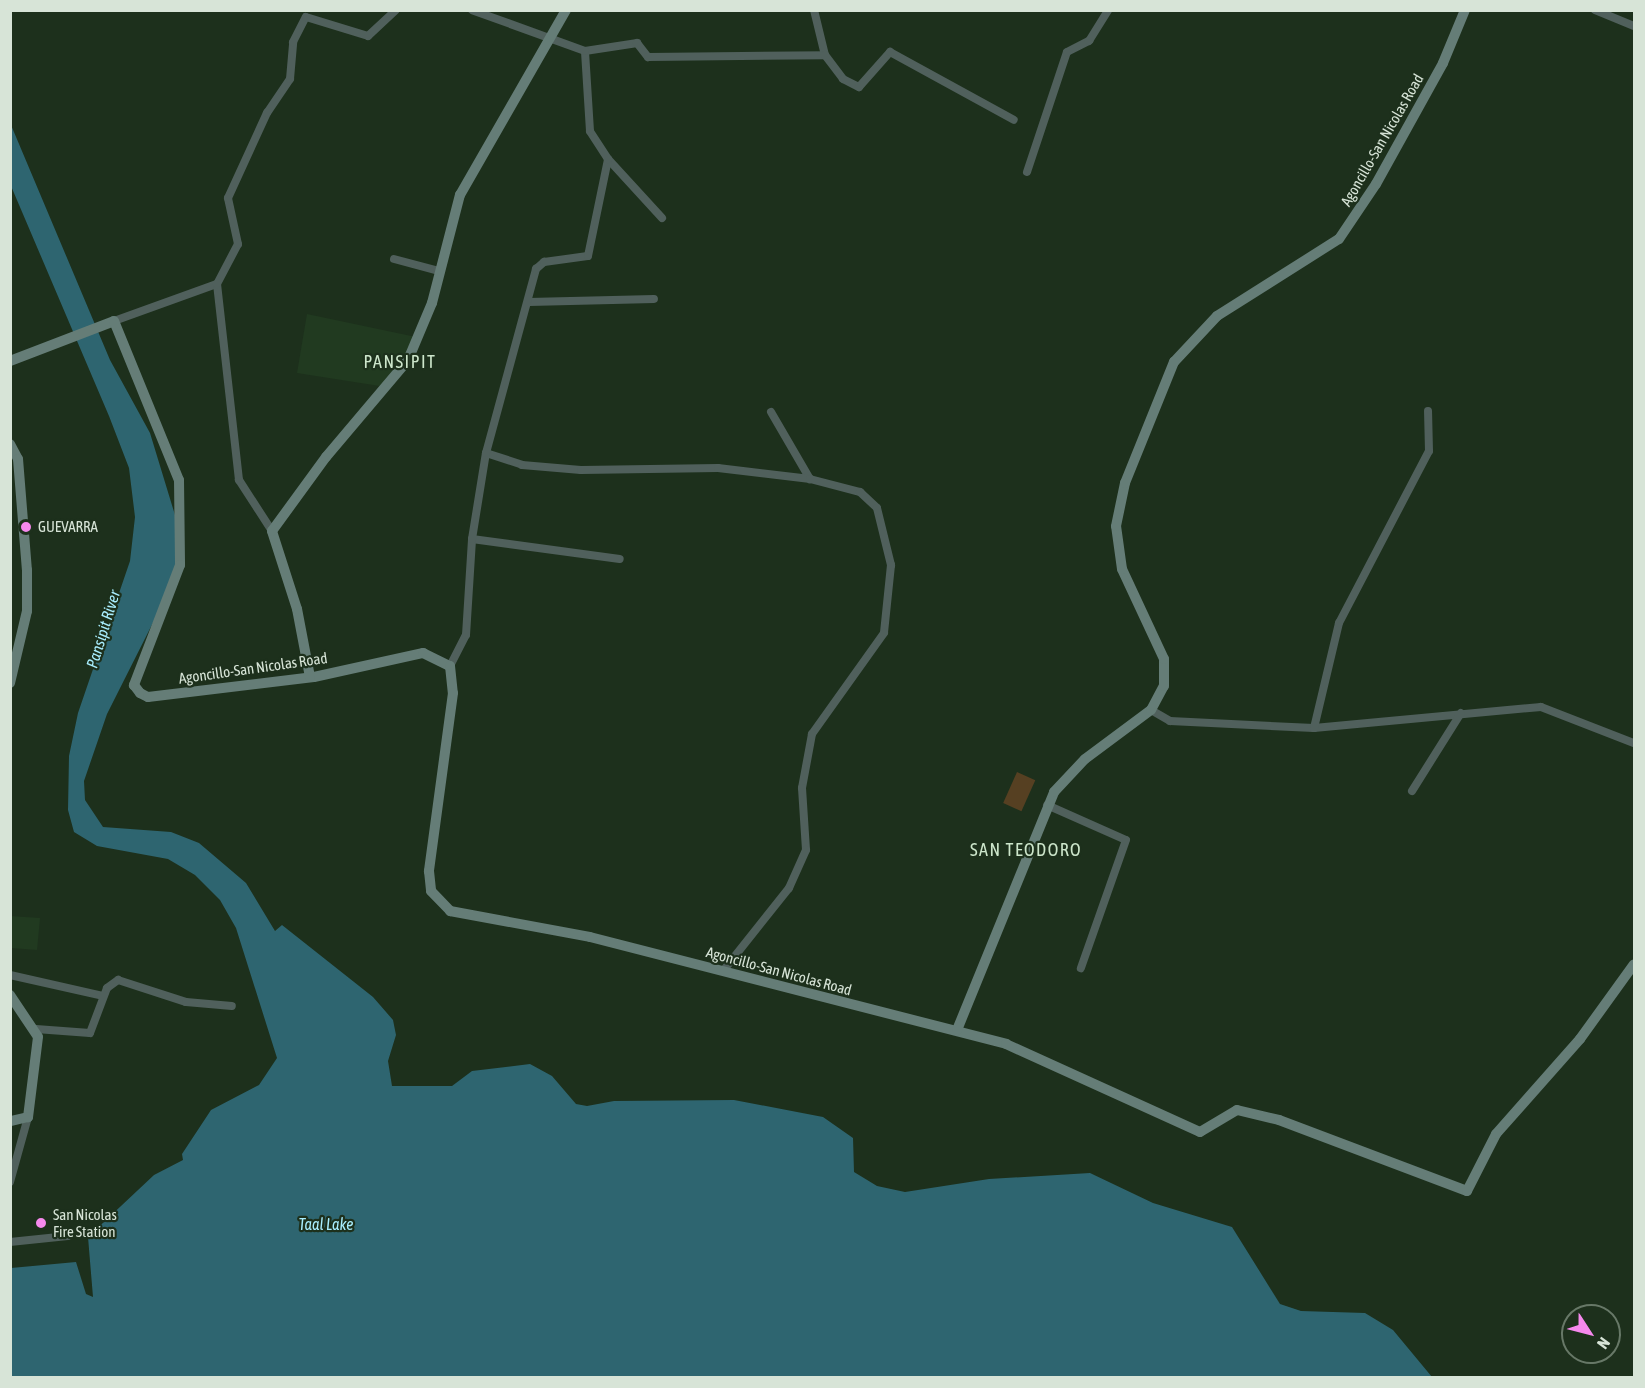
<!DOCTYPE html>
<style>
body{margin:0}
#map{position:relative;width:1645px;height:1388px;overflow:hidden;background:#1d301c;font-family:"Asap Condensed",sans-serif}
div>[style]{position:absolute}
.built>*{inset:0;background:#213a20}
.green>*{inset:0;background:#564022;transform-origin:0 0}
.water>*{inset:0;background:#2e6570}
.street>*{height:8px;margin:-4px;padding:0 4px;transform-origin:4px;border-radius:4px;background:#50605c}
.secondary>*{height:10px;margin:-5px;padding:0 5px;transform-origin:5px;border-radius:5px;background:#657d77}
.dots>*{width:16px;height:16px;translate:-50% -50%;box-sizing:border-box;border:3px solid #1d301c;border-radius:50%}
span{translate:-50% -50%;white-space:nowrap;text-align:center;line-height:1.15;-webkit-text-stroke:4.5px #1d301c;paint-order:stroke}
.street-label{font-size:15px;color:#d7e4d7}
.poi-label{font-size:15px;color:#d7e4d7}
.left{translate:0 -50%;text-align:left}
.water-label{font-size:16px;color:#a9eefe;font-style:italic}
.quarter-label{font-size:18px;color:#cde6cb;letter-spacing:1.5px}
.frame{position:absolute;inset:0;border:12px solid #d7e4d7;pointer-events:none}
.north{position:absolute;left:1561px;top:1304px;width:60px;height:60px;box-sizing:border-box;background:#1d301c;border:2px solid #677867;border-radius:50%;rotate:126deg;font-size:16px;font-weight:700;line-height:24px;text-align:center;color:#d7e4d7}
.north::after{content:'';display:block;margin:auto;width:21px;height:27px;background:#f689ed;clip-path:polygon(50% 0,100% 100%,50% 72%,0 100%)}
</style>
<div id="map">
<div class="built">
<i style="clip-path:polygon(307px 314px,416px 337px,386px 387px,297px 373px)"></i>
<i style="clip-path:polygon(10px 916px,40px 918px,37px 950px,11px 948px)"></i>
</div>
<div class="green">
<i style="left:1017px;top:772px;width:20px;height:34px;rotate:24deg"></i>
</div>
<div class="water">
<i style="clip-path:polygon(11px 125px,110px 360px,150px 433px,182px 538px,178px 573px,107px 714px,84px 781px,85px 800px,103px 827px,171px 832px,199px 843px,246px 883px,275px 931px,282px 925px,373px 997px,393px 1020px,396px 1035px,388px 1061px,392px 1086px,452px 1086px,472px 1071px,530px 1064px,552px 1076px,576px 1104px,587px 1106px,614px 1101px,734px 1100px,823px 1117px,853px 1138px,854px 1172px,877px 1186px,905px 1192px,989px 1179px,1090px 1173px,1153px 1203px,1232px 1227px,1280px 1304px,1301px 1311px,1365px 1313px,1393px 1330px,1432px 1377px,11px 1377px,11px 1268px,76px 1262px,86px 1294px,93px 1297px,88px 1237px,154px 1175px,183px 1160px,182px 1154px,211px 1110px,259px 1085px,277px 1058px,236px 928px,220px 900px,195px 875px,168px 859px,97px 846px,74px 832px,68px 810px,69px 756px,78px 713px,130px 561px,135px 517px,129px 468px,109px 416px,11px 186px)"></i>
</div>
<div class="street">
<i style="left:814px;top:10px;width:46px;rotate:76.3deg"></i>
<i style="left:1595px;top:10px;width:42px;rotate:22.3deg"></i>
<i style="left:585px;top:51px;width:53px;rotate:-8.7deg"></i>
<i style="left:637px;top:43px;width:18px;rotate:52deg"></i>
<i style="left:648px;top:57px;width:177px;rotate:-0.6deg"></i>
<i style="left:825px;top:55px;width:30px;rotate:53deg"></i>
<i style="left:843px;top:79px;width:18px;rotate:27deg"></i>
<i style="left:859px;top:87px;width:47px;rotate:-48.5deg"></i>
<i style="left:890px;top:52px;width:141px;rotate:28.7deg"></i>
<i style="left:608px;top:159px;width:80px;rotate:47.5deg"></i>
<i style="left:1027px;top:172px;width:126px;rotate:-71.6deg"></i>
<i style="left:1067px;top:52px;width:25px;rotate:-27deg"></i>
<i style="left:1089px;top:41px;width:36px;rotate:-58deg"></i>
<i style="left:394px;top:259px;width:47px;rotate:14.9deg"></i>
<i style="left:529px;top:302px;width:125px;rotate:-1.4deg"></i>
<i style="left:114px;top:321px;width:109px;rotate:-19.8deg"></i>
<i style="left:771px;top:412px;width:78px;rotate:59.8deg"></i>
<i style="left:486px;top:453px;width:38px;rotate:18deg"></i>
<i style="left:522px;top:465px;width:59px;rotate:4.8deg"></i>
<i style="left:581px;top:470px;width:137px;rotate:-0.8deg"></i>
<i style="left:718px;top:468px;width:93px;rotate:6.8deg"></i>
<i style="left:810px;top:479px;width:52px;rotate:14.6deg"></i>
<i style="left:860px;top:492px;width:23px;rotate:43deg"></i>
<i style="left:877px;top:508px;width:59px;rotate:76.2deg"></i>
<i style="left:891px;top:565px;width:68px;rotate:95.9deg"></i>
<i style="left:884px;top:633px;width:124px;rotate:125.5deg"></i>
<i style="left:812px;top:734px;width:55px;rotate:100.5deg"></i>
<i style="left:802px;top:788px;width:62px;rotate:86.3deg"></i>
<i style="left:806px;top:850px;width:42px;rotate:114.1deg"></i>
<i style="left:789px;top:888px;width:106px;rotate:128.5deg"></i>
<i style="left:272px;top:531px;width:61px;rotate:-122.9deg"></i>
<i style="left:239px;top:480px;width:197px;rotate:-96.4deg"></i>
<i style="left:217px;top:284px;width:45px;rotate:-62.3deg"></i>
<i style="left:238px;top:244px;width:47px;rotate:-102.3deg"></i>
<i style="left:228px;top:198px;width:94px;rotate:-65.4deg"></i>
<i style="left:267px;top:113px;width:41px;rotate:-55.9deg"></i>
<i style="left:290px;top:79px;width:37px;rotate:-85deg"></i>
<i style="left:293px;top:42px;width:28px;rotate:-63deg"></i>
<i style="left:306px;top:17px;width:65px;rotate:17deg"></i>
<i style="left:368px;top:36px;width:38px;rotate:-43deg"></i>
<i style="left:472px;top:539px;width:149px;rotate:7.7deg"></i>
<i style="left:450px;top:666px;width:35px;rotate:-63deg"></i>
<i style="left:466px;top:635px;width:96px;rotate:-86.4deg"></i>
<i style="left:472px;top:539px;width:87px;rotate:-80.8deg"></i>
<i style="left:486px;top:453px;width:191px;rotate:-74.8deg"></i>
<i style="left:536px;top:269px;width:11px;rotate:-41deg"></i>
<i style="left:544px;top:262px;width:44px;rotate:-7.8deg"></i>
<i style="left:588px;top:256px;width:99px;rotate:-78.3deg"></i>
<i style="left:608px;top:159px;width:33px;rotate:-123deg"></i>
<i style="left:590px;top:131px;width:80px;rotate:-93.6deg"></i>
<i style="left:585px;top:51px;width:120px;rotate:-160.1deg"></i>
<i style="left:1151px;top:710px;width:22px;rotate:30deg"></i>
<i style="left:1170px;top:721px;width:144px;rotate:2.8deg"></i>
<i style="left:1314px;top:728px;width:228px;rotate:-5.3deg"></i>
<i style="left:1541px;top:707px;width:100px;rotate:21.2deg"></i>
<i style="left:1314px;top:728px;width:108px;rotate:-76.6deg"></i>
<i style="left:1339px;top:623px;width:194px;rotate:-62.4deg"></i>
<i style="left:1429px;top:451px;width:40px;rotate:-91.4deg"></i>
<i style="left:1412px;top:791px;width:92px;rotate:-57.9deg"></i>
<i style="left:1047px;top:805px;width:86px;rotate:23.9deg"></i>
<i style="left:1126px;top:840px;width:136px;rotate:109.4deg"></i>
<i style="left:10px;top:975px;width:95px;rotate:12.7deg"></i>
<i style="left:36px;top:1029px;width:54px;rotate:4.2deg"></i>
<i style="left:90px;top:1033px;width:48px;rotate:-69.3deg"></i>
<i style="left:107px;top:988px;width:14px;rotate:-36deg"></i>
<i style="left:118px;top:980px;width:71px;rotate:17.9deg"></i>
<i style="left:186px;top:1002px;width:46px;rotate:5deg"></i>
<i style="left:10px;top:1182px;width:67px;rotate:-74.5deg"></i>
<i style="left:10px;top:1242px;width:58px;rotate:-5.9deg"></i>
</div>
<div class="secondary">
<i style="left:10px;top:361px;width:111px;rotate:-21deg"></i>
<i style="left:114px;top:321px;width:172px;rotate:67.8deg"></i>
<i style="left:179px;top:480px;width:85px;rotate:89.3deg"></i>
<i style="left:180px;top:565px;width:129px;rotate:111deg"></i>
<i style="left:134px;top:685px;width:10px;rotate:53deg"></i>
<i style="left:140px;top:693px;width:9px;rotate:27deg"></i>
<i style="left:148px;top:697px;width:167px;rotate:-6.9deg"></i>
<i style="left:314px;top:677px;width:112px;rotate:-12.4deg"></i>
<i style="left:423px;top:653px;width:30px;rotate:26deg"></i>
<i style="left:450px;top:666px;width:27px;rotate:84deg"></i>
<i style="left:453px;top:693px;width:180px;rotate:97.7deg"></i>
<i style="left:429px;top:871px;width:20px;rotate:84deg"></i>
<i style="left:431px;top:891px;width:28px;rotate:46deg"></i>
<i style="left:450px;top:911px;width:142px;rotate:10.5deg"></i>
<i style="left:590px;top:937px;width:430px;rotate:14.4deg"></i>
<i style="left:1006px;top:1044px;width:213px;rotate:24.4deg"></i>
<i style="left:1200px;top:1132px;width:43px;rotate:-30.7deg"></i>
<i style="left:1237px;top:1110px;width:43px;rotate:13.4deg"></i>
<i style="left:1279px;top:1120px;width:201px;rotate:20.7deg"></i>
<i style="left:1467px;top:1191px;width:64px;rotate:-63deg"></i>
<i style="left:1496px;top:1134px;width:127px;rotate:-48.5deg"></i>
<i style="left:1580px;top:1039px;width:92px;rotate:-54.2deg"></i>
<i style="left:10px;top:444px;width:17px;rotate:62deg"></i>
<i style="left:18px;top:459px;width:111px;rotate:85.4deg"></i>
<i style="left:27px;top:570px;width:41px;rotate:90deg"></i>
<i style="left:27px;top:611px;width:74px;rotate:103.3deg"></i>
<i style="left:310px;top:677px;width:69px;rotate:-100.8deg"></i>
<i style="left:297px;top:609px;width:82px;rotate:-107.8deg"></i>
<i style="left:272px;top:531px;width:92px;rotate:-53.9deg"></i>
<i style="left:326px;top:457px;width:127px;rotate:-49.8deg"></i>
<i style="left:408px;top:360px;width:62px;rotate:-67.2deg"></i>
<i style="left:432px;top:303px;width:112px;rotate:-75.5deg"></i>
<i style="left:460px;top:195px;width:213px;rotate:-60.2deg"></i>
<i style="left:10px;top:995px;width:50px;rotate:56.3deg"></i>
<i style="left:38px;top:1037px;width:81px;rotate:97.1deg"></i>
<i style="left:28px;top:1117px;width:18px;rotate:167deg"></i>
<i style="left:957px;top:1030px;width:257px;rotate:-67.8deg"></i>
<i style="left:1054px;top:792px;width:45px;rotate:-46.8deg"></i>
<i style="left:1085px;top:759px;width:82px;rotate:-36.6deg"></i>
<i style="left:1151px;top:710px;width:27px;rotate:-62deg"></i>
<i style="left:1164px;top:686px;width:27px;rotate:-90deg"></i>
<i style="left:1164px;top:659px;width:99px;rotate:-115deg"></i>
<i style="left:1122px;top:569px;width:43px;rotate:-97.9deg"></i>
<i style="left:1116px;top:526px;width:44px;rotate:-78.2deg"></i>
<i style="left:1125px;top:483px;width:131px;rotate:-68deg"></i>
<i style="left:1174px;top:362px;width:63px;rotate:-46.9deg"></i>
<i style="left:1217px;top:316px;width:144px;rotate:-32.3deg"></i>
<i style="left:1339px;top:239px;width:66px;rotate:-56.1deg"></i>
<i style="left:1376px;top:184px;width:138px;rotate:-61deg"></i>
<i style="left:1443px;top:63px;width:57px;rotate:-67.5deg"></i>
</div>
<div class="dots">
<i style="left:26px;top:527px;background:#f689ed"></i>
<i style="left:41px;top:1223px;background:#f689ed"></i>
</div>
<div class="street-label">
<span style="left:1382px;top:140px;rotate:-60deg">Agoncillo-San Nicolas Road</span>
<span style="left:253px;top:668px;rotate:-8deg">Agoncillo-San Nicolas Road</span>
<span style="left:779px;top:971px;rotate:15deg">Agoncillo-San Nicolas Road</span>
</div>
<div class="poi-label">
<span class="left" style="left:38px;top:527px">GUEVARRA</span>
<span class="left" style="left:53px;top:1223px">San Nicolas<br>Fire Station</span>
</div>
<div class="water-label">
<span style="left:103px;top:629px;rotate:-73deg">Pansipit River</span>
<span style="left:326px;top:1224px">Taal Lake</span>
</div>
<div class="quarter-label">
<span style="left:400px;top:362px">PANSIPIT</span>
<span style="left:1026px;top:850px">SAN TEODORO</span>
</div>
<div class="frame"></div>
<div class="north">N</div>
</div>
